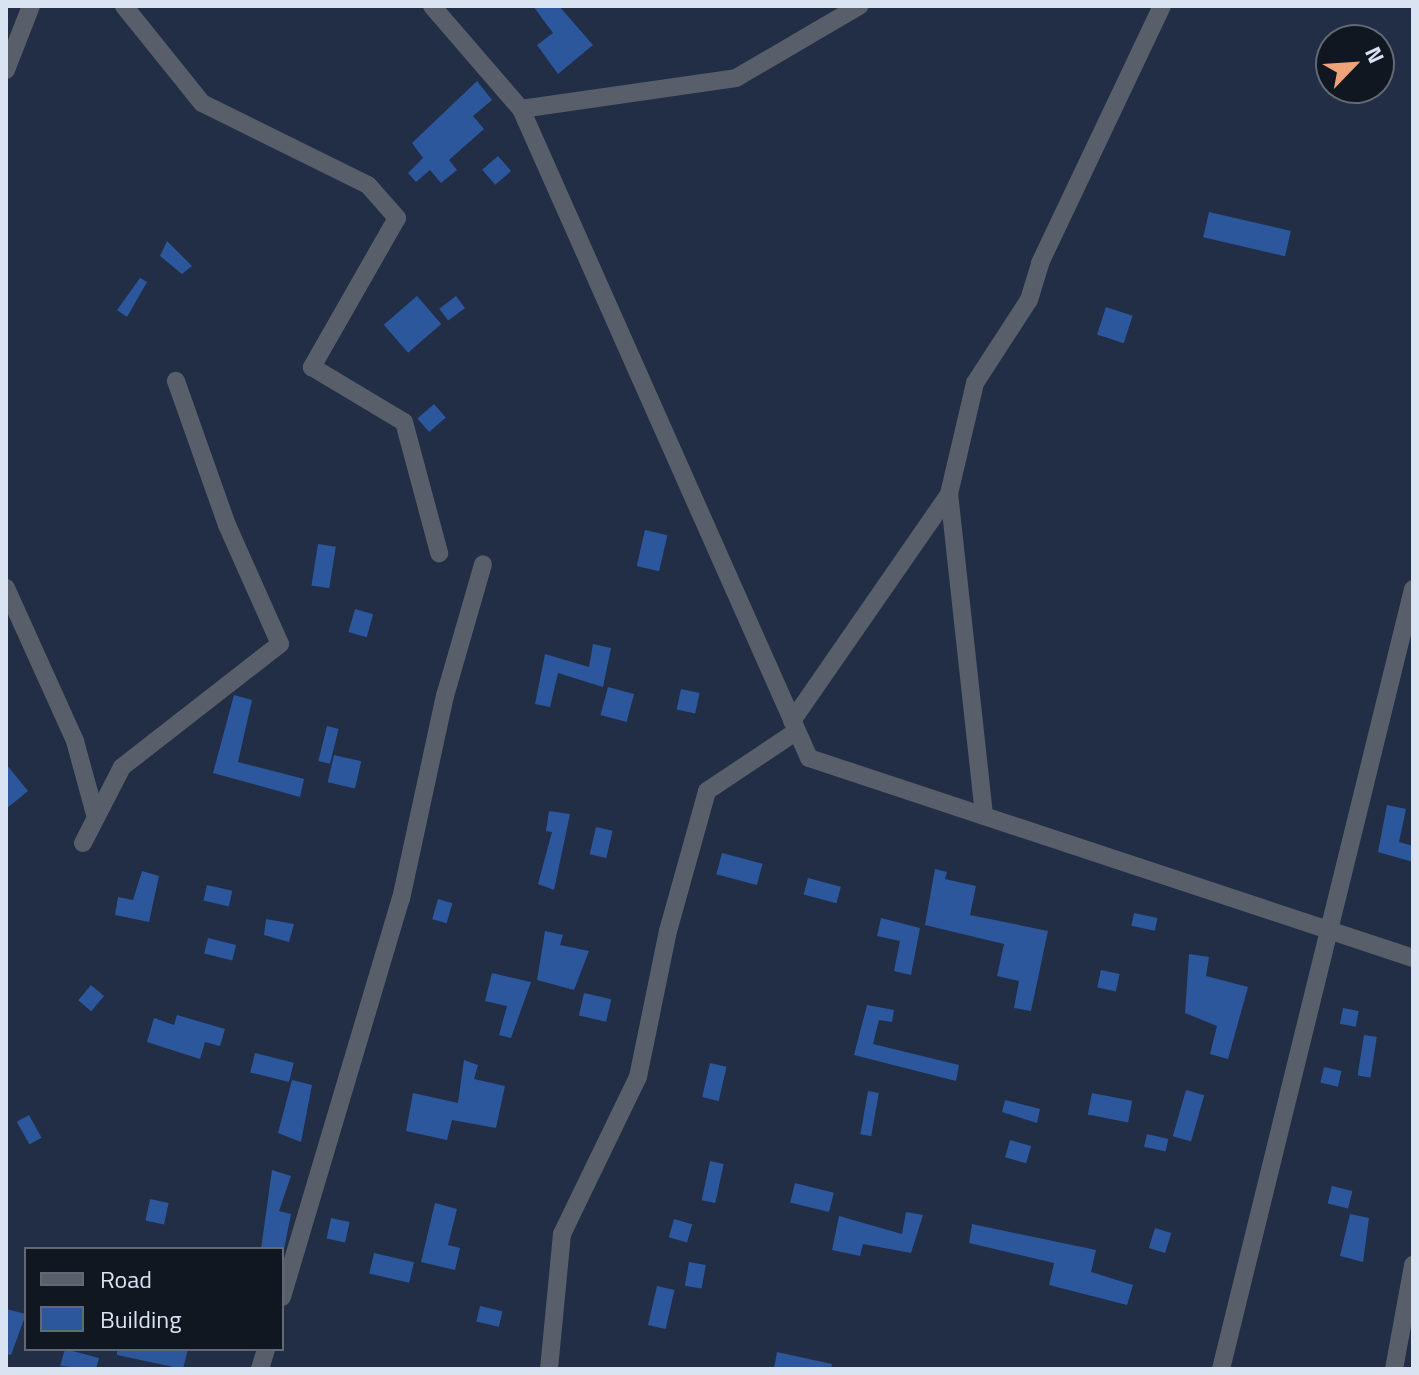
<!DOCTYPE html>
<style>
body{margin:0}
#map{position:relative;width:1419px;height:1375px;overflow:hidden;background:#212e45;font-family:"Titillium Web",sans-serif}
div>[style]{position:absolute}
.building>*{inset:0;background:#2c579c;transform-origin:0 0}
.minor>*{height:18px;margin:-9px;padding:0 9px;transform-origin:9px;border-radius:9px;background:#585f6a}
span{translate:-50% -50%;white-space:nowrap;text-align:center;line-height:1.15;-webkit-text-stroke:8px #101721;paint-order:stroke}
.frame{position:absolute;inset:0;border:8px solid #dae3f2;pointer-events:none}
.legend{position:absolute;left:24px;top:1247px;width:260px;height:104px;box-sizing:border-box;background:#101721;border:2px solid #616975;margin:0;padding:10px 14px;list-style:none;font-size:24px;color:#dae3f2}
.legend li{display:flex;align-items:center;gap:16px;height:40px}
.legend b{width:40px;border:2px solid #616975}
.north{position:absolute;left:1315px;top:24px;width:80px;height:80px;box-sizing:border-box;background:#101721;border:2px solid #616975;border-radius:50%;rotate:65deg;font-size:22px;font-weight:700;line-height:32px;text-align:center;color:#dae3f2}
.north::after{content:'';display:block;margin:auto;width:28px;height:36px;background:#efa378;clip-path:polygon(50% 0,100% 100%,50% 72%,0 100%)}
</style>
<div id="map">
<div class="building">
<i style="clip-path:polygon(533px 6px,559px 6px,593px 45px,558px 74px,537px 45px,553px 33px)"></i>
<i style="clip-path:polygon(477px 81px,492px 100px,473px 116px,484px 129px,449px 160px,457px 170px,441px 183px,430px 170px,416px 182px,408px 173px,423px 158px,412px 143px)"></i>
<i style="left:498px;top:156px;width:20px;height:21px;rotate:49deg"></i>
<i style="left:1209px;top:212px;width:84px;height:26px;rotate:13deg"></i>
<i style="clip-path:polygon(167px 241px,192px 266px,182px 274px,160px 256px)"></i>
<i style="clip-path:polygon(140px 278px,147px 282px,127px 317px,117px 310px)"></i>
<i style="left:417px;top:296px;width:37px;height:44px;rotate:49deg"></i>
<i style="left:456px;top:296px;width:15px;height:21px;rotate:53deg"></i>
<i style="left:1106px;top:307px;width:28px;height:29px;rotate:18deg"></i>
<i style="left:434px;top:404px;width:18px;height:22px;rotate:49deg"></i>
<i style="left:645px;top:530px;width:23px;height:37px;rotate:13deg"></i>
<i style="left:318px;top:544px;width:18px;height:42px;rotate:9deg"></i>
<i style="left:355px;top:609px;width:19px;height:24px;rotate:16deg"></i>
<i style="clip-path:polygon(593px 644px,611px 648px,603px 687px,558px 673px,550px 707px,535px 704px,545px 654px,589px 667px)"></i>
<i style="left:608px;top:687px;width:27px;height:29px;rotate:15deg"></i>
<i style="left:681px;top:689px;width:19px;height:21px;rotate:12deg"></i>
<i style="clip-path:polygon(234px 695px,252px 700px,238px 762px,304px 779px,300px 797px,213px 773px)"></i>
<i style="left:327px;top:726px;width:12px;height:36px;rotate:14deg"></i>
<i style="left:334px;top:755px;width:28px;height:28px;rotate:13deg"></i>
<i style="clip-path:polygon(6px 764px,28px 791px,6px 809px)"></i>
<i style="clip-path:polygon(1387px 805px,1406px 809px,1399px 842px,1413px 846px,1413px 862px,1378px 852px)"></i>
<i style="clip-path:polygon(549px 811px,570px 814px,554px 890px,538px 884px,552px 832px,546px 831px)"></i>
<i style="left:596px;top:827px;width:17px;height:28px;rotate:13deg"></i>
<i style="left:722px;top:853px;width:42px;height:22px;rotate:15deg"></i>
<i style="clip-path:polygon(935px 869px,947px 872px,945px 879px,976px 886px,970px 915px,1048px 931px,1031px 1011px,1014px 1008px,1019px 981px,997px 976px,1004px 944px,925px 925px)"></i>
<i style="clip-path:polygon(142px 871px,159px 876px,149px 922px,115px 915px,118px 897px,133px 900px)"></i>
<i style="left:808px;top:878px;width:34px;height:17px;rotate:15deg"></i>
<i style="left:207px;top:885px;width:26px;height:16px;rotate:13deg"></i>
<i style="left:438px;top:899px;width:15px;height:21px;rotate:16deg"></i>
<i style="left:1134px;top:913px;width:24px;height:13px;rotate:12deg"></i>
<i style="clip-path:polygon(881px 918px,920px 928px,911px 975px,894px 971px,900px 941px,877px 936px)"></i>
<i style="clip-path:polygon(266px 919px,294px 924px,289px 942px,264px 935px)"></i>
<i style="clip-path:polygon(545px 931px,563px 935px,560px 945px,589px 951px,574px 990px,537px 980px)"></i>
<i style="left:208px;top:938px;width:29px;height:16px;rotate:14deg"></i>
<i style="clip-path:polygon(1189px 954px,1209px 957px,1206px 976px,1248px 987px,1228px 1059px,1210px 1054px,1217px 1026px,1185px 1013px)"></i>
<i style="left:1101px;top:970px;width:19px;height:18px;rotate:12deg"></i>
<i style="clip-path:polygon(492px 973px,531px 982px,511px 1038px,499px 1035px,507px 1006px,485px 1001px)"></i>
<i style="left:91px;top:985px;width:17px;height:20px;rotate:40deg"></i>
<i style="left:584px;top:993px;width:28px;height:23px;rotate:13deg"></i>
<i style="clip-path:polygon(867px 1005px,894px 1010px,892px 1022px,879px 1020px,873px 1044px,959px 1065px,956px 1081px,854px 1055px)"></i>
<i style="left:1343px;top:1008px;width:16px;height:16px;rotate:11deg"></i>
<i style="clip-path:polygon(177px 1015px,225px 1029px,220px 1046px,205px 1042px,200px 1059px,147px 1042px,154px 1018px,174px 1025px)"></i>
<i style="left:1364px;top:1035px;width:13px;height:41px;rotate:9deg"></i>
<i style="left:255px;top:1053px;width:40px;height:20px;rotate:14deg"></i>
<i style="clip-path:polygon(464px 1060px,478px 1065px,474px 1079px,505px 1086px,496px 1128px,452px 1120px,447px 1140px,406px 1131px,413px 1093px,458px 1103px)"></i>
<i style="left:710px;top:1063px;width:17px;height:35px;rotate:13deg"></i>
<i style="left:1324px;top:1067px;width:18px;height:16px;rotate:13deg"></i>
<i style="clip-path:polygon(292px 1080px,312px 1085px,301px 1142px,278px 1133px)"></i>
<i style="left:1186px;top:1090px;width:19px;height:48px;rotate:16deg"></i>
<i style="left:868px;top:1091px;width:11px;height:44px;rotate:10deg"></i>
<i style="left:1092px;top:1093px;width:41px;height:22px;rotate:11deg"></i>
<i style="clip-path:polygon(1005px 1100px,1040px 1109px,1037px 1123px,1002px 1112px)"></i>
<i style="left:29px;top:1115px;width:26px;height:14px;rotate:61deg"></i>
<i style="left:1147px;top:1134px;width:22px;height:13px;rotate:13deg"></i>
<i style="left:1010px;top:1140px;width:22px;height:18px;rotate:16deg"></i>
<i style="left:710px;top:1161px;width:14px;height:40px;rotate:12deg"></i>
<i style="clip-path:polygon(272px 1170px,291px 1176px,279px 1211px,291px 1214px,284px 1249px,261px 1249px)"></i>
<i style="left:795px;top:1183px;width:40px;height:20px;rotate:14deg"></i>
<i style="left:1332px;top:1186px;width:21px;height:18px;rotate:14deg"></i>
<i style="left:150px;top:1199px;width:19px;height:22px;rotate:12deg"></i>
<i style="clip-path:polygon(435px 1203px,457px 1209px,448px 1245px,460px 1248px,455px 1270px,421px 1262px)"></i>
<i style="clip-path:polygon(906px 1212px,923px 1215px,911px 1253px,863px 1244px,860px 1256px,832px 1250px,839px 1216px,902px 1234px)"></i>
<i style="clip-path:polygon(1350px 1214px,1369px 1218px,1363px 1262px,1340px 1256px)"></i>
<i style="left:331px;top:1218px;width:19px;height:21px;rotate:12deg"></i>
<i style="left:674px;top:1219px;width:19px;height:19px;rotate:16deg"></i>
<i style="clip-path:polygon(972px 1224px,1096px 1250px,1091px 1272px,1133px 1285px,1127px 1305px,1049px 1285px,1054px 1263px,969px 1243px)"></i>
<i style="left:1155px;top:1228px;width:17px;height:21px;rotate:17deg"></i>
<i style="left:374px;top:1253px;width:41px;height:21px;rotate:13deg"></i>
<i style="left:689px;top:1262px;width:17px;height:24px;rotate:10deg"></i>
<i style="left:657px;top:1286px;width:18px;height:40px;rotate:13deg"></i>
<i style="left:480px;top:1306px;width:23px;height:16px;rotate:13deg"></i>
<i style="clip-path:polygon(6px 1309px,26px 1314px,11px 1355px,6px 1354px)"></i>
<i style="clip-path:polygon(65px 1349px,99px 1358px,96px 1369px,60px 1366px)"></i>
<i style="clip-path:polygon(117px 1349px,188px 1349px,183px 1369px,117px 1355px)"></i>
<i style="clip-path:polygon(777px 1352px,832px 1364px,831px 1369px,774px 1369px)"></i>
</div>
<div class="minor">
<i style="left:124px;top:6px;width:124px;rotate:51.2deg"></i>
<i style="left:202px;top:103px;width:185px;rotate:26.3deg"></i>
<i style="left:368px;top:185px;width:44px;rotate:48.7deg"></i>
<i style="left:397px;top:218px;width:172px;rotate:119.7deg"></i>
<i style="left:312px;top:367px;width:107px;rotate:30.9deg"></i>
<i style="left:404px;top:422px;width:136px;rotate:75deg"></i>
<i style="left:432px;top:6px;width:136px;rotate:49.2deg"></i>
<i style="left:521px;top:109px;width:710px;rotate:66.07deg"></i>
<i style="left:809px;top:758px;width:636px;rotate:18.32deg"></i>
<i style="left:6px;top:70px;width:69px;rotate:-68.7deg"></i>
<i style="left:521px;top:109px;width:217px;rotate:-8.2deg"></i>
<i style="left:736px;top:78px;width:143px;rotate:-30.3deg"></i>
<i style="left:6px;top:588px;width:168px;rotate:65.7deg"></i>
<i style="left:75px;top:741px;width:76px;rotate:74.7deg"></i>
<i style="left:792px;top:721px;width:276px;rotate:-55.3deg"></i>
<i style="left:984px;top:815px;width:323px;rotate:-96.2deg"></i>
<i style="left:949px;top:494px;width:114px;rotate:-76.8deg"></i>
<i style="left:975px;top:383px;width:99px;rotate:-57deg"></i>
<i style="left:1029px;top:300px;width:39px;rotate:-73deg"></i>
<i style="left:1040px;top:263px;width:284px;rotate:-64.6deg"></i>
<i style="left:83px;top:843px;width:85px;rotate:-62.8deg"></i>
<i style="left:122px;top:767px;width:200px;rotate:-37.9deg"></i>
<i style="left:280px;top:644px;width:130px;rotate:-114deg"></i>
<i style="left:227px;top:525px;width:153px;rotate:-109.5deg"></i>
<i style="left:282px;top:1297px;width:415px;rotate:-73.4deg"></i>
<i style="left:401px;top:899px;width:208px;rotate:-77.8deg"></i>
<i style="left:445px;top:696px;width:137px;rotate:-73.9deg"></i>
<i style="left:260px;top:1369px;width:21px;rotate:-73deg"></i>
<i style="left:549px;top:1369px;width:136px;rotate:-84.5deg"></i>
<i style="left:562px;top:1234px;width:174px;rotate:-64.2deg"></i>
<i style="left:638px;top:1077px;width:149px;rotate:-78.4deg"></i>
<i style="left:668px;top:931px;width:145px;rotate:-74.4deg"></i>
<i style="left:707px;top:791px;width:108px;rotate:-33.7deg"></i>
<i style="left:1221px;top:1369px;width:803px;rotate:-76.17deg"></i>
<i style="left:1394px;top:1369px;width:106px;rotate:-79.6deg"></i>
</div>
<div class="frame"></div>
<ul class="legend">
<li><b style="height:10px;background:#585f6a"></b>Road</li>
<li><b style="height:22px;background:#2c579c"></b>Building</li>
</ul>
<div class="north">N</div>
</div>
